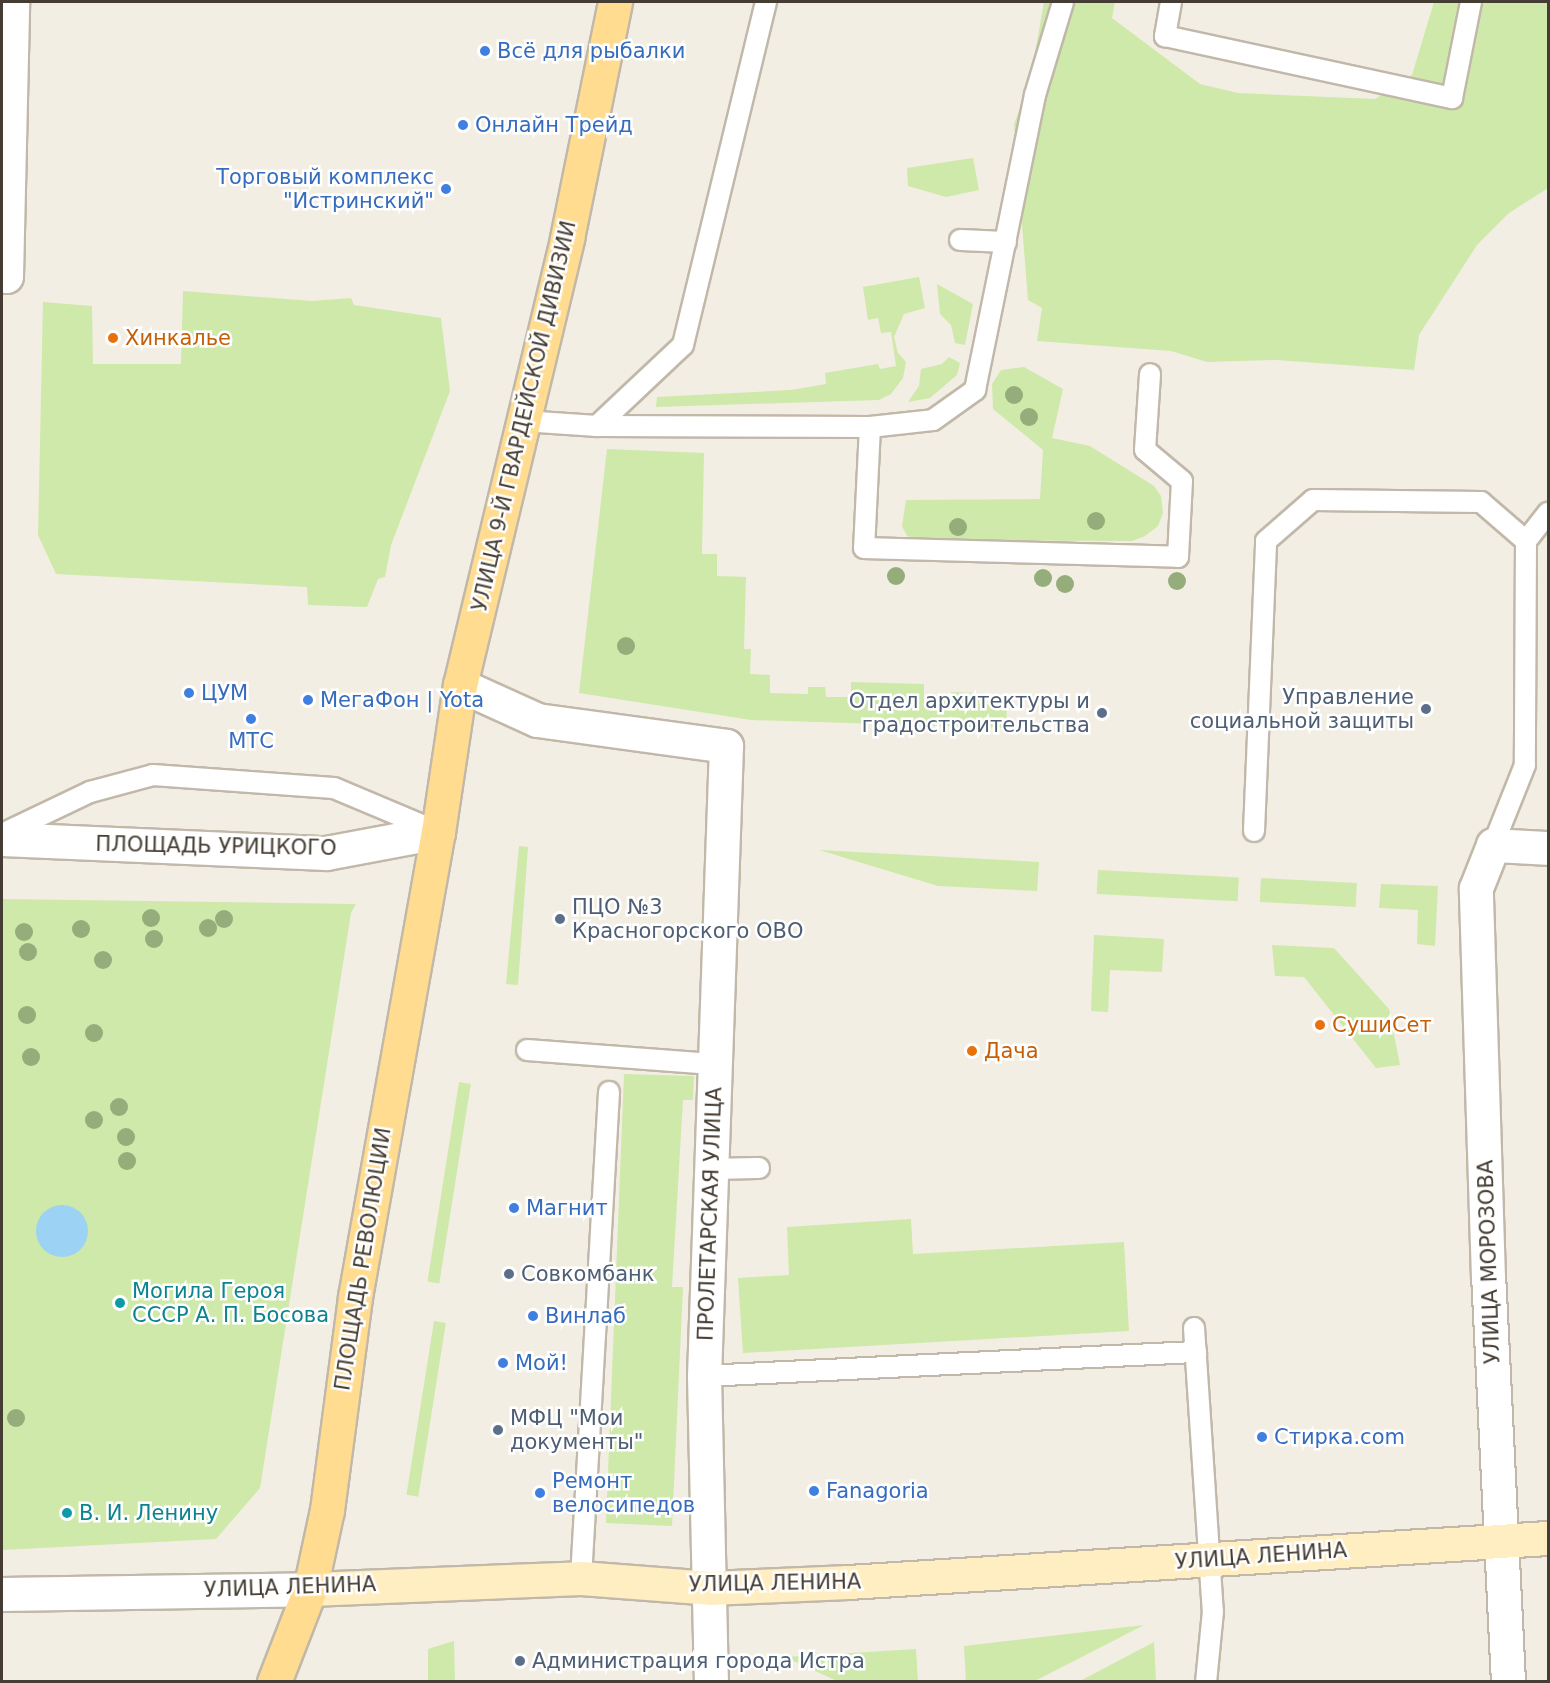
<!DOCTYPE html>
<meta charset="utf-8">
<style>
body{margin:0}
#map{position:relative;width:1550px;height:1683px;overflow:hidden;background:#f3eee3;font-family:"DejaVu Sans",sans-serif}
div>[style]{position:absolute}
.green>*{inset:0;background:#cee9aa;transform-origin:0 0}
.water>*{inset:0;background:#9cd2f3}
.round{border-radius:50%}
.roads{filter:drop-shadow(2px 0 #c1b8a9) drop-shadow(-2px 0 #c1b8a9) drop-shadow(0 2px #c1b8a9) drop-shadow(0 -2px #c1b8a9)}
.lane>*{height:20px;margin:-10px;padding:0 10px;transform-origin:10px;border-radius:10px;background:#fff}
.street>*{height:33px;margin:-16.5px;padding:0 16.5px;transform-origin:16.5px;border-radius:16.5px;background:#fff}
.secondary>*{height:33px;margin:-16.5px;padding:0 16.5px;transform-origin:16.5px;border-radius:16.5px;background:#ffeec1}
.primary>*{height:33px;margin:-16.5px;padding:0 16.5px;transform-origin:16.5px;border-radius:16.5px;background:#ffdc90}
.trees>*{width:18px;height:18px;margin:-9px;border-radius:50%;background:#94ad7a}
.dots>*{width:16px;height:16px;translate:-50% -50%;box-sizing:border-box;border:3px solid #fff;border-radius:50%}
span{translate:-50% -50%;white-space:nowrap;text-align:center;line-height:1.15;-webkit-text-stroke:5px #fff;paint-order:stroke}
.shop-label{font-size:21px;color:#366cbe}
.left{translate:0 -50%;text-align:left}
.right{translate:-100% -50%;text-align:right}
.food-label{font-size:21px;color:#c56008}
.street-label{font-size:21px;color:#453d33}
.service-label{font-size:21px;color:#4e5e75}
.culture-label{font-size:21px;color:#0d838f}
.frame{position:absolute;inset:0;border:3px solid #453d33;pointer-events:none}
</style>
<div id="map">
<div class="green">
<i style="clip-path:polygon(1044px 2px,1115px 2px,1112px 18px,1200px 84px,1238px 93px,1375px 99px,1412px 75px,1434px 2px,1548px 2px,1548px 188px,1509px 213px,1477px 245px,1419px 335px,1414px 370px,1276px 360px,1207px 362px,1171px 351px,1037px 341px,1042px 308px,1028px 300px,1014px 124px,1030px 81px)"></i>
<i style="clip-path:polygon(973px 158px,979px 190px,946px 197px,908px 186px,907px 168px)"></i>
<i style="clip-path:polygon(919px 277px,925px 308px,904px 314px,894px 337px,898px 353px,906px 362px,903px 378px,891px 394px,879px 400px,656px 407px,657px 397px,791px 390px,826px 384px,825px 373px,878px 364px,880px 369px,896px 366px,891px 332px,881px 333px,878px 318px,868px 320px,863px 287px)"></i>
<i style="clip-path:polygon(937px 284px,973px 304px,965px 345px,955px 343px,951px 325px,940px 314px)"></i>
<i style="clip-path:polygon(183px 291px,312px 301px,351px 298px,354px 305px,441px 318px,450px 391px,391px 545px,385px 577px,378px 579px,367px 607px,308px 605px,307px 587px,56px 574px,38px 535px,43px 302px,92px 306px,93px 364px,181px 364px)"></i>
<i style="clip-path:polygon(949px 357px,960px 363px,957px 375px,930px 398px,908px 402px,919px 386px,921px 369px,942px 364px)"></i>
<i style="clip-path:polygon(1024px 367px,1063px 389px,1052px 438px,1090px 446px,1154px 486px,1161px 496px,1163px 513px,1158px 526px,1145px 536px,1132px 541px,921px 540px,907px 536px,902px 526px,906px 500px,1040px 499px,1043px 450px,993px 409px,992px 384px,1001px 370px)"></i>
<i style="clip-path:polygon(607px 449px,704px 453px,702px 554px,717px 554px,717px 576px,746px 577px,744px 649px,751px 649px,750px 674px,770px 675px,770px 693px,808px 694px,808px 687px,825px 687px,826px 697px,851px 697px,851px 682px,924px 684px,924px 701px,950px 701px,951px 692px,979px 693px,979px 704px,1007px 705px,1006px 728px,751px 720px,579px 693px)"></i>
<i style="clip-path:polygon(519px 846px,528px 847px,518px 985px,506px 984px)"></i>
<i style="clip-path:polygon(819px 850px,1039px 862px,1037px 891px,938px 886px)"></i>
<i style="left:1098px;top:870px;width:141px;height:24px;rotate:3deg"></i>
<i style="left:1261px;top:878px;width:96px;height:24px;rotate:3deg"></i>
<i style="clip-path:polygon(1381px 884px,1438px 886px,1435px 946px,1417px 944px,1418px 910px,1379px 908px)"></i>
<i style="clip-path:polygon(2px 899px,356px 904px,351px 913px,260px 1488px,216px 1539px,2px 1550px)"></i>
<i style="clip-path:polygon(1094px 935px,1164px 939px,1162px 972px,1110px 970px,1108px 1012px,1091px 1011px)"></i>
<i style="clip-path:polygon(1272px 945px,1334px 948px,1389px 1009px,1400px 1065px,1376px 1068px,1304px 977px,1275px 976px)"></i>
<i style="clip-path:polygon(624px 1074px,694px 1076px,693px 1100px,683px 1100px,672px 1287px,683px 1287px,672px 1526px,606px 1523px)"></i>
<i style="left:459px;top:1082px;width:12px;height:202px;rotate:9deg"></i>
<i style="clip-path:polygon(911px 1219px,913px 1254px,1124px 1242px,1129px 1331px,743px 1353px,738px 1278px,789px 1275px,787px 1227px)"></i>
<i style="left:434px;top:1321px;width:12px;height:176px;rotate:9deg"></i>
<i style="clip-path:polygon(1144px 1625px,1035px 1681px,966px 1681px,964px 1646px)"></i>
<i style="clip-path:polygon(454px 1641px,455px 1681px,428px 1681px,428px 1649px)"></i>
<i style="clip-path:polygon(1154px 1642px,1156px 1681px,1080px 1681px)"></i>
<i style="clip-path:polygon(916px 1649px,918px 1681px,837px 1681px,785px 1657px)"></i>
</div>
<div class="water">
<i class="round" style="left:36px;top:1205px;width:52px;height:52px"></i>
</div>
<div class="roads">
<div class="lane">
<i style="left:1171px;top:2px;width:35px;rotate:100deg"></i>
<i style="left:1165px;top:36px;width:294px;rotate:12.2deg"></i>
<i style="left:1452px;top:98px;width:98px;rotate:-78.8deg"></i>
<i style="left:960px;top:240px;width:46px;rotate:2.5deg"></i>
<i style="left:523px;top:421px;width:74px;rotate:3.9deg"></i>
<i style="left:597px;top:426px;width:273px;rotate:0.2deg"></i>
<i style="left:870px;top:427px;width:121px;rotate:92.8deg"></i>
<i style="left:864px;top:548px;width:314px;rotate:1.6deg"></i>
<i style="left:1178px;top:557px;width:76px;rotate:-87deg"></i>
<i style="left:1182px;top:481px;width:48px;rotate:-140deg"></i>
<i style="left:1145px;top:450px;width:76px;rotate:-86.2deg"></i>
<i style="left:597px;top:426px;width:118px;rotate:-43.3deg"></i>
<i style="left:683px;top:345px;width:353px;rotate:-76.4deg"></i>
<i style="left:870px;top:427px;width:63px;rotate:-6.3deg"></i>
<i style="left:933px;top:420px;width:52px;rotate:-35.5deg"></i>
<i style="left:975px;top:390px;width:301px;rotate:-78.5deg"></i>
<i style="left:1035px;top:95px;width:97px;rotate:-73.2deg"></i>
<i style="left:1526px;top:541px;width:36px;rotate:-52deg"></i>
<i style="left:1254px;top:831px;width:290px;rotate:-87.6deg"></i>
<i style="left:1266px;top:541px;width:62px;rotate:-41.1deg"></i>
<i style="left:1313px;top:500px;width:168px;rotate:0.7deg"></i>
<i style="left:1481px;top:502px;width:60px;rotate:40.9deg"></i>
<i style="left:1526px;top:541px;width:224px;rotate:90.3deg"></i>
<i style="left:1525px;top:765px;width:86px;rotate:111.8deg"></i>
<i style="left:2px;top:834px;width:98px;rotate:-25.5deg"></i>
<i style="left:90px;top:792px;width:65px;rotate:-15.1deg"></i>
<i style="left:153px;top:775px;width:181px;rotate:4.1deg"></i>
<i style="left:334px;top:788px;width:108px;rotate:22.8deg"></i>
<i style="left:527px;top:1050px;width:189px;rotate:4.3deg"></i>
<i style="left:709px;top:1169px;width:50px;rotate:-1.1deg"></i>
<i style="left:1194px;top:1328px;width:284px;rotate:86.2deg"></i>
<i style="left:1213px;top:1611px;width:71px;rotate:95.6deg"></i>
<i style="left:704px;top:1376px;width:493px;rotate:-2.8deg"></i>
<i style="left:581px;top:1578px;width:487px;rotate:-86.7deg"></i>
</div>
<div class="street">
<i style="left:2px;top:275px;width:4px;rotate:14deg"></i>
<i style="left:6px;top:276px;width:274px;rotate:-88.7deg"></i>
<i style="left:460px;top:685px;width:85px;rotate:24.4deg"></i>
<i style="left:537px;top:720px;width:191px;rotate:7.8deg"></i>
<i style="left:726px;top:746px;width:630px;rotate:92deg"></i>
<i style="left:704px;top:1376px;width:306px;rotate:88.7deg"></i>
<i style="left:2px;top:839px;width:324px;rotate:2.5deg"></i>
<i style="left:326px;top:853px;width:114px;rotate:-10.6deg"></i>
<i style="left:2px;top:1594px;width:308px;rotate:-0.9deg"></i>
<i style="left:1508px;top:1682px;width:404px;rotate:-92.8deg"></i>
<i style="left:1488px;top:1278px;width:390px;rotate:-91.8deg"></i>
<i style="left:1476px;top:888px;width:46px;rotate:-68.4deg"></i>
<i style="left:1493px;top:845px;width:55px;rotate:3.1deg"></i>
</div>
<div class="secondary">
<i style="left:310px;top:1589px;width:271px;rotate:-2.3deg"></i>
<i style="left:581px;top:1578px;width:129px;rotate:4.4deg"></i>
<i style="left:710px;top:1588px;width:138px;rotate:-2.5deg"></i>
<i style="left:848px;top:1582px;width:701px;rotate:-3.6deg"></i>
</div>
<div class="primary">
<i style="left:274px;top:1682px;width:100px;rotate:-68.8deg"></i>
<i style="left:310px;top:1589px;width:81px;rotate:-77.9deg"></i>
<i style="left:327px;top:1510px;width:215px;rotate:-82.5deg"></i>
<i style="left:355px;top:1297px;width:472px;rotate:-79.9deg"></i>
<i style="left:438px;top:832px;width:149px;rotate:-81.5deg"></i>
<i style="left:460px;top:685px;width:460px;rotate:-76.5deg"></i>
<i style="left:567px;top:238px;width:241px;rotate:-78.5deg"></i>
</div>
</div>
<div class="trees">
<i style="left:1014px;top:395px"></i>
<i style="left:1029px;top:417px"></i>
<i style="left:1096px;top:521px"></i>
<i style="left:958px;top:527px"></i>
<i style="left:896px;top:576px"></i>
<i style="left:1043px;top:578px"></i>
<i style="left:1177px;top:581px"></i>
<i style="left:1065px;top:584px"></i>
<i style="left:626px;top:646px"></i>
<i style="left:151px;top:918px"></i>
<i style="left:224px;top:919px"></i>
<i style="left:208px;top:928px"></i>
<i style="left:81px;top:929px"></i>
<i style="left:24px;top:932px"></i>
<i style="left:154px;top:939px"></i>
<i style="left:28px;top:952px"></i>
<i style="left:103px;top:960px"></i>
<i style="left:27px;top:1015px"></i>
<i style="left:94px;top:1033px"></i>
<i style="left:31px;top:1057px"></i>
<i style="left:119px;top:1107px"></i>
<i style="left:94px;top:1120px"></i>
<i style="left:126px;top:1137px"></i>
<i style="left:127px;top:1161px"></i>
<i style="left:16px;top:1418px"></i>
</div>
<div class="dots">
<i style="left:485px;top:51px;background:#3f7fe0"></i>
<i style="left:463px;top:125px;background:#3f7fe0"></i>
<i style="left:446px;top:189px;background:#3f7fe0"></i>
<i style="left:113px;top:338px;background:#e8710a"></i>
<i style="left:189px;top:693px;background:#3f7fe0"></i>
<i style="left:308px;top:700px;background:#3f7fe0"></i>
<i style="left:1426px;top:709px;background:#5c6f8a"></i>
<i style="left:1102px;top:713px;background:#5c6f8a"></i>
<i style="left:251px;top:719px;background:#3f7fe0"></i>
<i style="left:560px;top:919px;background:#5c6f8a"></i>
<i style="left:1320px;top:1025px;background:#e8710a"></i>
<i style="left:972px;top:1051px;background:#e8710a"></i>
<i style="left:514px;top:1208px;background:#3f7fe0"></i>
<i style="left:509px;top:1274px;background:#5c6f8a"></i>
<i style="left:120px;top:1303px;background:#0f9aa8"></i>
<i style="left:533px;top:1316px;background:#3f7fe0"></i>
<i style="left:503px;top:1363px;background:#3f7fe0"></i>
<i style="left:498px;top:1430px;background:#5c6f8a"></i>
<i style="left:1262px;top:1437px;background:#3f7fe0"></i>
<i style="left:814px;top:1491px;background:#3f7fe0"></i>
<i style="left:540px;top:1493px;background:#3f7fe0"></i>
<i style="left:67px;top:1513px;background:#0f9aa8"></i>
<i style="left:520px;top:1661px;background:#5c6f8a"></i>
</div>
<div class="shop-label">
<span class="left" style="left:497px;top:51px">Всё для рыбалки</span>
<span class="left" style="left:475px;top:125px">Онлайн Трейд</span>
<span class="right" style="left:434px;top:189px">Торговый комплекс<br>"Истринский"</span>
<span class="left" style="left:201px;top:693px">ЦУМ</span>
<span class="left" style="left:320px;top:700px">МегаФон | Yota</span>
<span style="left:251px;top:741px">МТС</span>
<span class="left" style="left:526px;top:1208px">Магнит</span>
<span class="left" style="left:545px;top:1316px">Винлаб</span>
<span class="left" style="left:515px;top:1363px">Мой!</span>
<span class="left" style="left:1274px;top:1437px">Стирка.com</span>
<span class="left" style="left:552px;top:1493px">Ремонт<br>велосипедов</span>
<span class="left" style="left:826px;top:1491px">Fanagoria</span>
</div>
<div class="food-label">
<span class="left" style="left:125px;top:338px">Хинкалье</span>
<span class="left" style="left:1332px;top:1025px">СушиСет</span>
<span class="left" style="left:984px;top:1051px">Дача</span>
</div>
<div class="street-label">
<span style="left:524px;top:416px;rotate:-77deg">УЛИЦА 9-Й ГВАРДЕЙСКОЙ ДИВИЗИИ</span>
<span style="left:216px;top:846px;rotate:1deg">ПЛОЩАДЬ УРИЦКОГО</span>
<span style="left:710px;top:1214px;rotate:-88deg">ПРОЛЕТАРСКАЯ УЛИЦА</span>
<span style="left:363px;top:1259px;rotate:-81deg">ПЛОЩАДЬ РЕВОЛЮЦИИ</span>
<span style="left:1489px;top:1262px;rotate:-92deg">УЛИЦА МОРОЗОВА</span>
<span style="left:1261px;top:1556px;rotate:-4deg">УЛИЦА ЛЕНИНА</span>
<span style="left:775px;top:1583px;rotate:-1deg">УЛИЦА ЛЕНИНА</span>
<span style="left:290px;top:1587px;rotate:-2deg">УЛИЦА ЛЕНИНА</span>
</div>
<div class="service-label">
<span class="right" style="left:1414px;top:709px">Управление<br>социальной защиты</span>
<span class="right" style="left:1090px;top:713px">Отдел архитектуры и<br>градостроительства</span>
<span class="left" style="left:572px;top:919px">ПЦО №3<br>Красногорского ОВО</span>
<span class="left" style="left:521px;top:1274px">Совкомбанк</span>
<span class="left" style="left:510px;top:1430px">МФЦ "Мои<br>документы"</span>
<span class="left" style="left:532px;top:1661px">Администрация города Истра</span>
</div>
<div class="culture-label">
<span class="left" style="left:132px;top:1303px">Могила Героя<br>СССР А. П. Босова</span>
<span class="left" style="left:79px;top:1513px">В. И. Ленину</span>
</div>
<div class="frame"></div>
</div>
